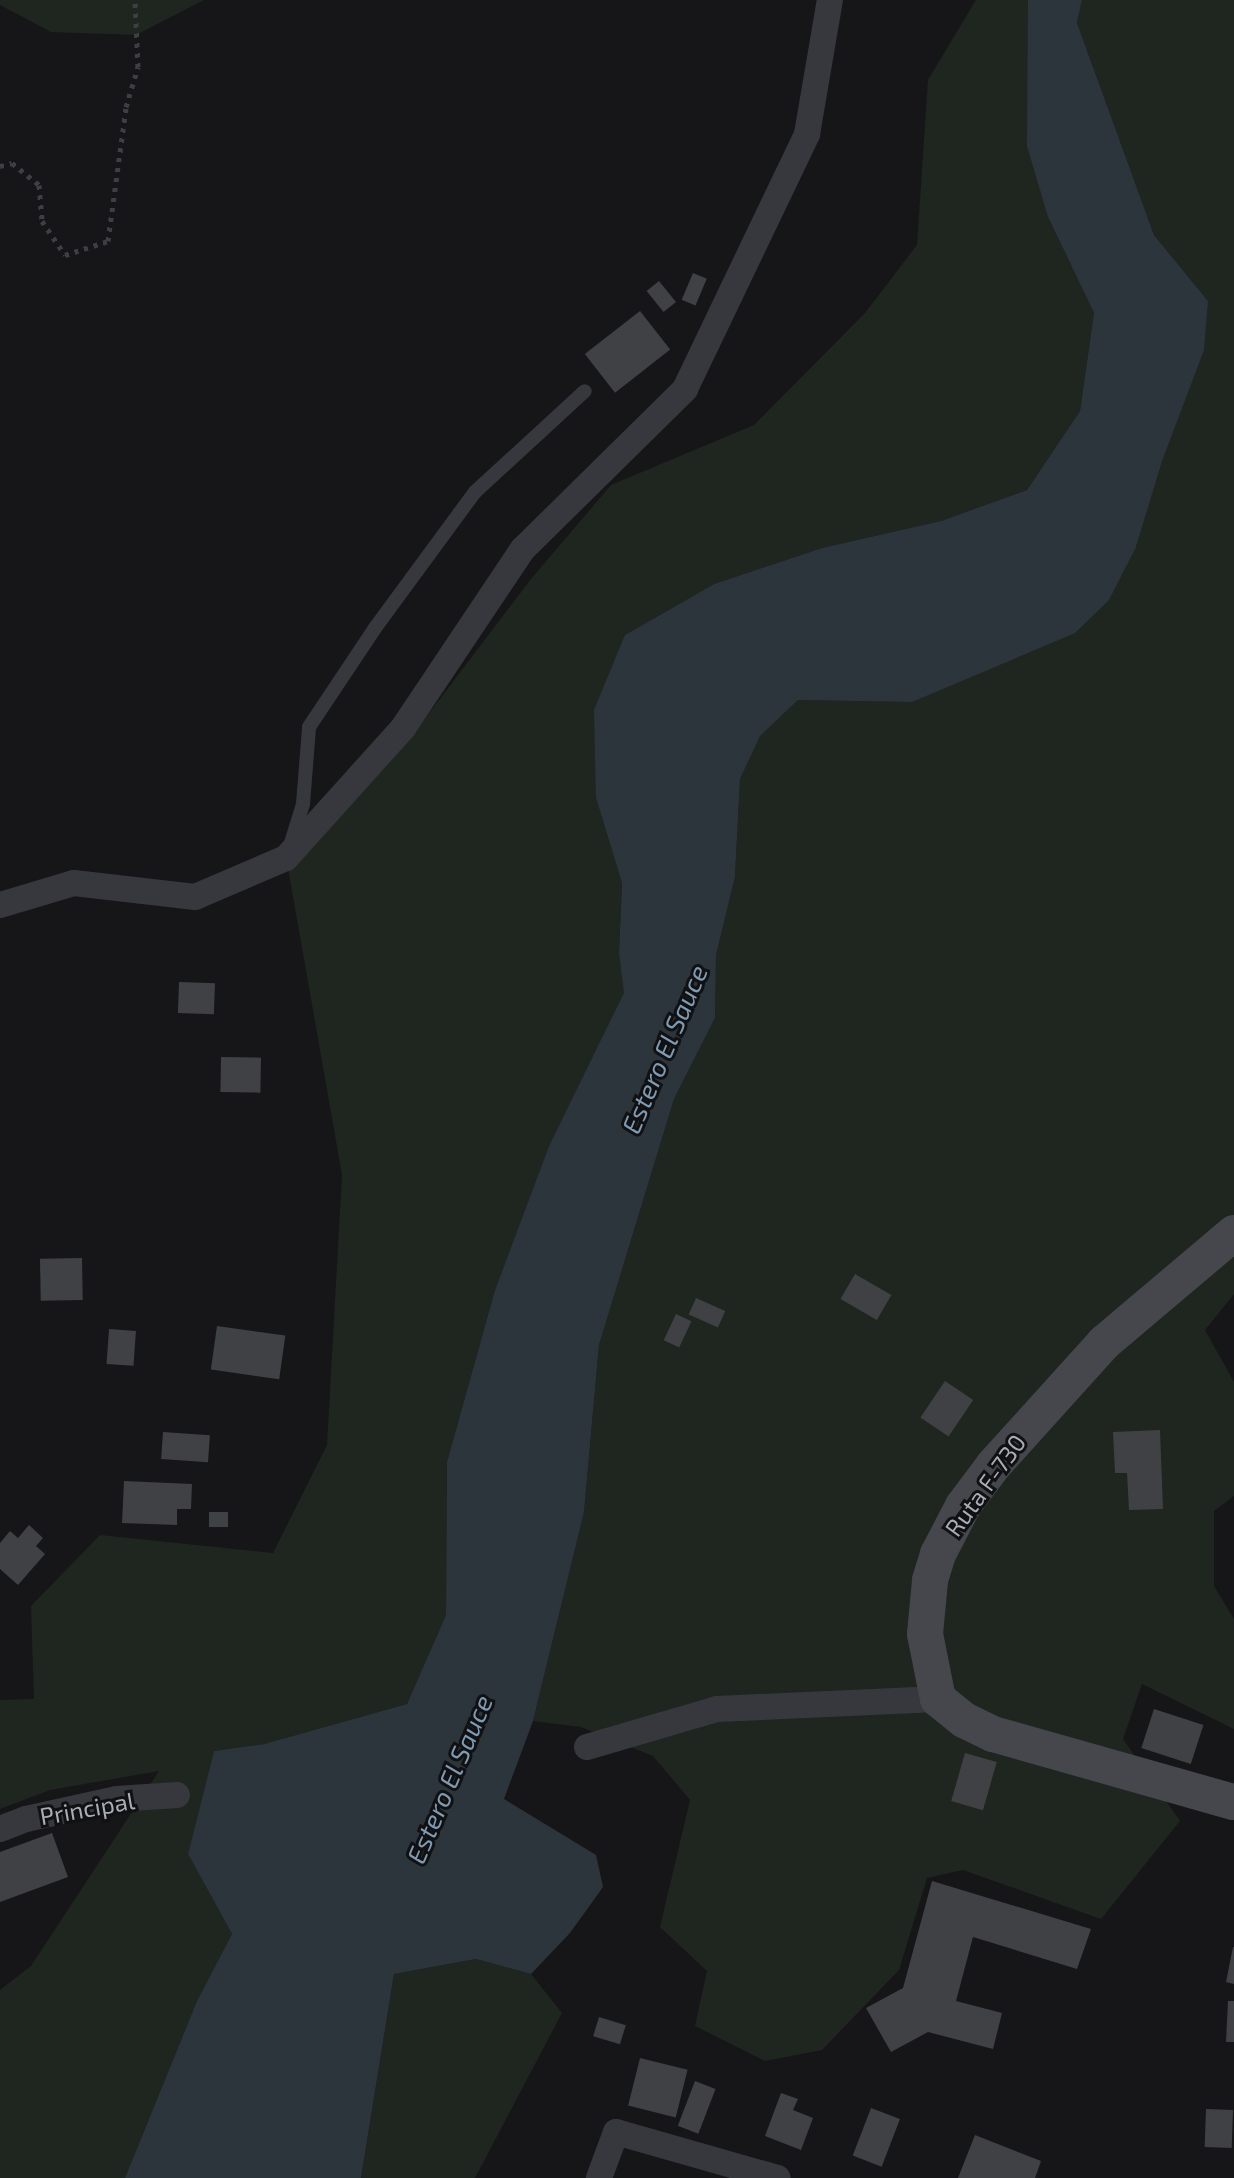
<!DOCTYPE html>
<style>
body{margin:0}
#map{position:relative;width:1234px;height:2178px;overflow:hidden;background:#161618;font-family:"Exo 2",sans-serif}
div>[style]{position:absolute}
.green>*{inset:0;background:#1e261f}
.water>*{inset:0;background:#2c353c}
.building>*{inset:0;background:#404145;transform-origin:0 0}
.path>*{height:5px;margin-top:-2.5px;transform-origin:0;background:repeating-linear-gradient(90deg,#3d3f44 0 4px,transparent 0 10px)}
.lane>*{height:14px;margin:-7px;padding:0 7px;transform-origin:7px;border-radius:7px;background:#37383d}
.street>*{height:26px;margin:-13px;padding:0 13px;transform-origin:13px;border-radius:13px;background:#37383d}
.secondary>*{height:36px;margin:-18px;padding:0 18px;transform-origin:18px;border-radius:18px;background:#45474d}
span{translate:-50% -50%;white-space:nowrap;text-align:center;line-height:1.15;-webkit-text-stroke:6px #111113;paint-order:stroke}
.street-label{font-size:24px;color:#a8adb8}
.water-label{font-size:26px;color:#7f9bb3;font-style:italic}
</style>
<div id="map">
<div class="green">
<i style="clip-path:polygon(0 0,204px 0,136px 35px,51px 32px,0 5px)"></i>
<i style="clip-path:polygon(976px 0,1028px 0,1048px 217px,1094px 313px,1080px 411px,1027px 490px,941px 521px,822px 548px,714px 584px,625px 635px,596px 798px,622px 883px,619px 953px,625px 993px,549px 1146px,495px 1290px,447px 1462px,446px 1615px,407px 1704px,264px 1744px,214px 1751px,188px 1854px,232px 1934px,197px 2001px,125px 2178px,0 2178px,0 1990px,31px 1966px,159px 1771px,50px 1790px,0 1809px,0 1700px,34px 1699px,31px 1606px,100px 1535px,273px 1553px,327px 1445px,342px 1175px,288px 868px,423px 721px,531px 579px,611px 485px,754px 425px,865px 313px,917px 245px,928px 80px)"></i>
<i style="clip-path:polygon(1082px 0,1234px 0,1234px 1294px,1205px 1330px,1234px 1382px,1234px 1496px,1214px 1511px,1214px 1586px,1234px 1619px,1234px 1729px,1142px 1684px,1123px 1739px,1180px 1821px,1101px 1919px,963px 1870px,927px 1878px,899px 1970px,822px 2050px,765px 2061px,695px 2026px,707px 1971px,660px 1927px,690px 1800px,653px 1756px,581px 1727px,533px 1721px,584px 1512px,599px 1345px,674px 1099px,715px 1018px,716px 955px,735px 877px,740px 779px,760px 735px,798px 700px,912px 702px,1136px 547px,1208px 301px,1154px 235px,1077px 23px)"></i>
<i style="clip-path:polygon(476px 1959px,531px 1974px,562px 2013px,475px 2178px,361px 2178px,394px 1974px)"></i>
</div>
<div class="water">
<i style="clip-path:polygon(1028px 0,1082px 0,1077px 23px,1154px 235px,1208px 301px,1204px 350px,1162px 461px,1136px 547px,1109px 600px,1075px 633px,912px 702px,798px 700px,760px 736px,740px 779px,735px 877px,716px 955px,715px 1018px,674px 1099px,599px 1345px,584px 1512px,533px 1721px,504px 1799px,596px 1855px,603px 1887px,570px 1933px,531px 1974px,476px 1959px,394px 1974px,361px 2178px,125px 2178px,197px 2001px,232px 1934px,188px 1854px,214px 1751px,264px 1744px,407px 1704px,446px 1615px,447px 1462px,495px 1290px,549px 1146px,624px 993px,619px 953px,622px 883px,596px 798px,594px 710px,625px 635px,714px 584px,822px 548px,941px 521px,1027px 490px,1080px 411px,1094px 313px,1048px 217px,1027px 146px)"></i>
</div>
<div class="building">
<i style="left:693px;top:273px;width:15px;height:29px;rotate:23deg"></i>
<i style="left:659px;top:281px;width:27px;height:16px;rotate:51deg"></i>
<i style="left:640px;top:311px;width:49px;height:70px;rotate:52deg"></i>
<i style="left:179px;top:982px;width:36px;height:31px;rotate:2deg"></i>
<i style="left:221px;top:1057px;width:40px;height:35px;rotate:1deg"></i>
<i style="left:82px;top:1258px;width:42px;height:42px;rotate:89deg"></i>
<i style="left:855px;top:1274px;width:42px;height:29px;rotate:30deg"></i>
<i style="left:696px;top:1298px;width:32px;height:18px;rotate:24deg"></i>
<i style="left:676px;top:1314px;width:17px;height:29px;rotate:25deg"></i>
<i style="left:217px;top:1326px;width:69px;height:44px;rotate:8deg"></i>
<i style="left:109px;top:1329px;width:27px;height:35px;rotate:4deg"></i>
<i style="left:945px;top:1381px;width:34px;height:44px;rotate:34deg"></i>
<i style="clip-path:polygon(1160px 1430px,1163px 1509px,1129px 1510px,1127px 1473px,1115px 1473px,1113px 1432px)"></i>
<i style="left:163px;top:1432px;width:47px;height:27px;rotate:4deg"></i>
<i style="clip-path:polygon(124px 1481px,192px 1484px,191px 1509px,177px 1509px,177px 1525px,122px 1523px)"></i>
<i style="left:209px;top:1512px;width:19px;height:15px"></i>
<i style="clip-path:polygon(29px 1525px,43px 1538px,36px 1546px,45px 1554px,18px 1585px,0 1569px,0 1543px,10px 1531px,18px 1538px)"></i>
<i style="left:1154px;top:1709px;width:52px;height:41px;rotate:18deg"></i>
<i style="left:965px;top:1753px;width:33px;height:50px;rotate:16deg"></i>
<i style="clip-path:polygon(52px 1833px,68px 1877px,0 1902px,0 1852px)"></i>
<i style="clip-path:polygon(932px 1881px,1091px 1929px,1077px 1969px,973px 1937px,956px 2001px,1002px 2013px,993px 2049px,928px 2032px,891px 2052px,866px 2008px,903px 1988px)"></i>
<i style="clip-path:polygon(1233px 1947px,1234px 1947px,1234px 1984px,1226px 1982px)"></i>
<i style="clip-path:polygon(1228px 2001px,1234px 2001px,1234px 2042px,1226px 2042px)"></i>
<i style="left:599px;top:2017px;width:28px;height:20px;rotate:17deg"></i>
<i style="left:640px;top:2058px;width:49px;height:49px;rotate:14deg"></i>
<i style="left:695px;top:2081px;width:22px;height:48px;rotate:21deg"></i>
<i style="clip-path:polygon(781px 2093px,798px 2099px,793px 2110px,813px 2118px,801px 2150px,765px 2136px)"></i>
<i style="left:871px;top:2108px;width:31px;height:51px;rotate:21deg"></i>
<i style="left:1206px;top:2109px;width:27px;height:38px;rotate:2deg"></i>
<i style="clip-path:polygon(975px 2135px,1041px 2161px,1035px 2178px,958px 2178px)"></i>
</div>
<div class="path">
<i style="left:0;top:166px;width:12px;rotate:-14deg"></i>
<i style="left:12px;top:163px;width:35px;rotate:39deg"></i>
<i style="left:39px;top:185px;width:36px;rotate:85deg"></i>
<i style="left:42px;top:221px;width:41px;rotate:55.9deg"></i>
<i style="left:65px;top:255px;width:45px;rotate:-18deg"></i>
<i style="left:108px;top:241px;width:135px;rotate:-82.3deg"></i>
<i style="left:126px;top:107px;width:42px;rotate:-73.3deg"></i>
<i style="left:138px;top:67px;width:67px;rotate:-92.6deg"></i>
</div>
<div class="lane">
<i style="left:290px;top:846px;width:44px;rotate:-72.8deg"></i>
<i style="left:303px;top:804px;width:77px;rotate:-85.5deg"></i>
<i style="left:309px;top:727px;width:119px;rotate:-56.3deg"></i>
<i style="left:375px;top:628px;width:169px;rotate:-53.7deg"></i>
<i style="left:475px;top:492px;width:149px;rotate:-42.6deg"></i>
</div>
<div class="street">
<i style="left:0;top:905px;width:77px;rotate:-16.6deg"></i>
<i style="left:74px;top:883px;width:122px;rotate:6.6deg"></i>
<i style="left:195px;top:897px;width:99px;rotate:-23.2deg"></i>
<i style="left:286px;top:858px;width:175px;rotate:-48deg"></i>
<i style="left:403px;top:728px;width:216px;rotate:-56.2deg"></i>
<i style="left:523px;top:549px;width:228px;rotate:-44.6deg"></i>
<i style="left:685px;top:389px;width:283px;rotate:-64.4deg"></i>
<i style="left:807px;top:134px;width:136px;rotate:-80.3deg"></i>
<i style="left:587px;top:1747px;width:135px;rotate:-16.3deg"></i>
<i style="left:717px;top:1709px;width:221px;rotate:-2.6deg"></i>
<i style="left:0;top:1829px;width:28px;rotate:-21deg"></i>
<i style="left:26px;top:1819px;width:93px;rotate:-12.4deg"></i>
<i style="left:117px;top:1799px;width:60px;rotate:-3.8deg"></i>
<i style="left:599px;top:2178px;width:49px;rotate:-69.7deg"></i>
<i style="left:616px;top:2132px;width:168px;rotate:15.9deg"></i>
</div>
<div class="secondary">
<i style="left:1234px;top:1233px;width:170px;rotate:139.8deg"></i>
<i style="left:1104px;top:1343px;width:166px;rotate:132.1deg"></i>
<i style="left:993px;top:1466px;width:50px;rotate:126.9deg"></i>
<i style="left:963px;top:1506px;width:54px;rotate:117.5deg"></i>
<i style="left:938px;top:1554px;width:28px;rotate:107deg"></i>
<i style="left:930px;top:1581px;width:53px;rotate:95.4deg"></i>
<i style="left:925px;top:1634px;width:66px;rotate:78.7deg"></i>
<i style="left:938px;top:1699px;width:33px;rotate:39deg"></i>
<i style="left:964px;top:1720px;width:32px;rotate:26deg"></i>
<i style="left:993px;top:1734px;width:250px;rotate:15.8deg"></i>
</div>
<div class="street-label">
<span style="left:985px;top:1485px;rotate:-54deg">Ruta F-730</span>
<span style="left:87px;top:1808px;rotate:-10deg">Principal</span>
</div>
<div class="water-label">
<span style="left:664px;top:1049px;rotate:-67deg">Estero El Sauce</span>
<span style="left:449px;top:1779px;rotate:-67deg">Estero El Sauce</span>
</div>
</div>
